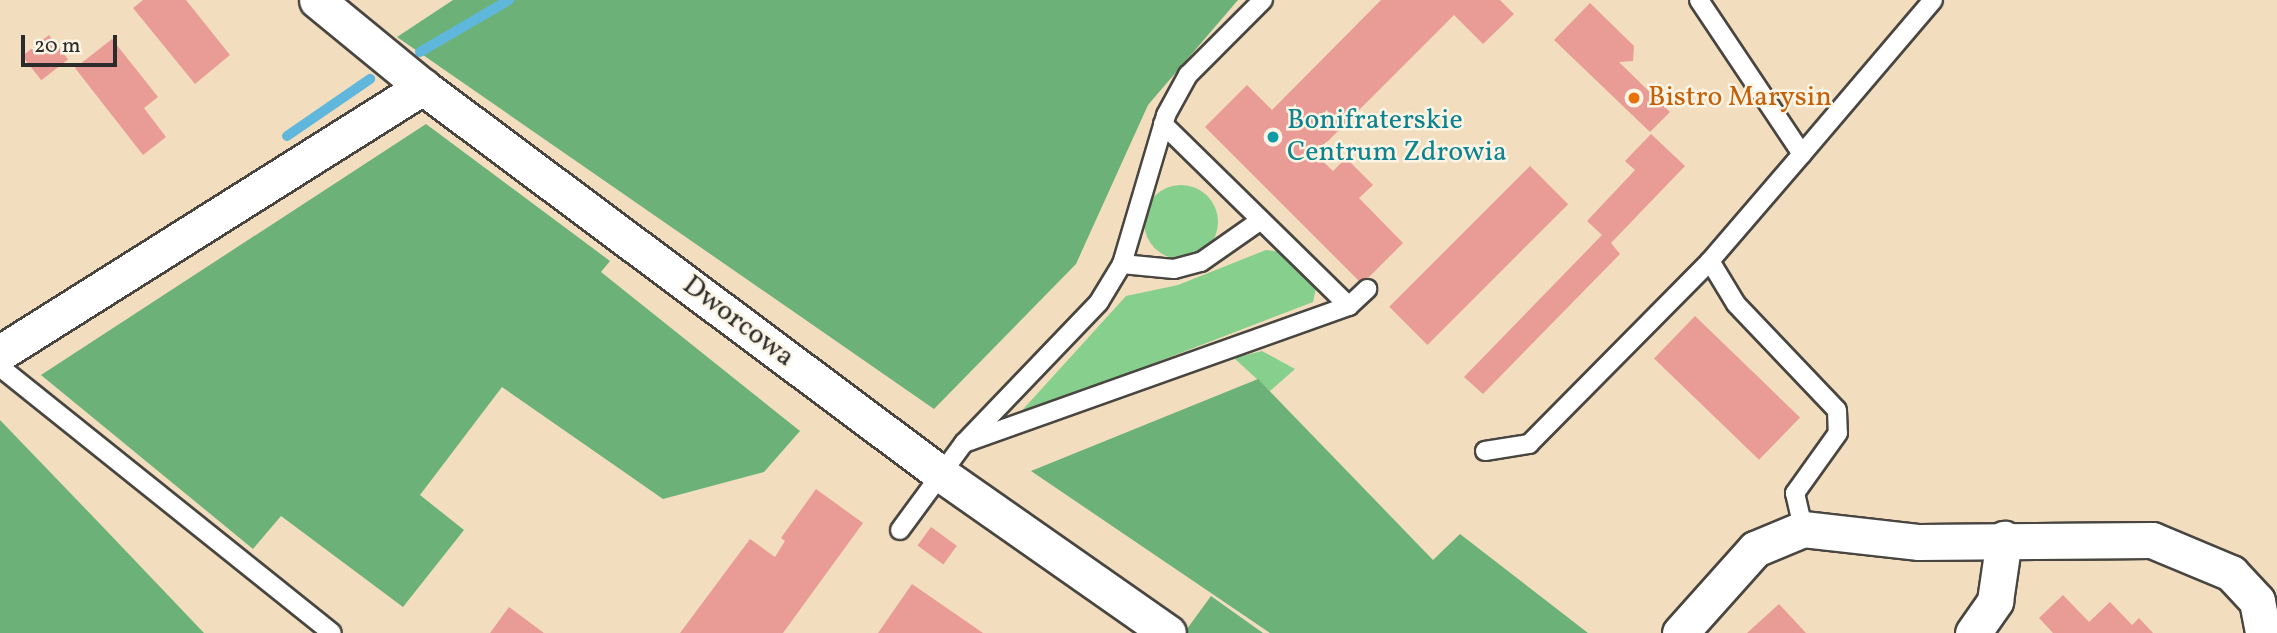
<!DOCTYPE html>
<style>
body{margin:0}
#map{position:relative;width:2277px;height:633px;overflow:hidden;background:#f2debf;font-family:Vollkorn,serif}
div>[style]{position:absolute}
.green>*{inset:0;background:#86cf8c}
.round{border-radius:50%}
.forest>*{inset:0;background:#6cb278}
.stream>*{height:10px;margin:-5px;padding:0 5px;transform-origin:5px;border-radius:5px;background:#5fb7dc}
.building>*{inset:0;background:#e99c95;transform-origin:0 0}
.roads{filter:drop-shadow(2px 0 #494641) drop-shadow(-2px 0 #494641) drop-shadow(0 2px #494641) drop-shadow(0 -2px #494641)}
.service>*{height:18px;margin:-9px;padding:0 9px;transform-origin:9px;border-radius:9px;background:#fff}
.minor>*{height:35px;margin:-17.5px;padding:0 17.5px;transform-origin:17.5px;border-radius:17.5px;background:#fff}
.dots>*{width:19px;height:19px;translate:-50% -50%;box-sizing:border-box;border:4px solid #fcf5e5;border-radius:50%}
span{translate:-50% -50%;white-space:nowrap;text-align:center;line-height:1.15;-webkit-text-stroke:5px #fcf5e5;paint-order:stroke}
.food-label{font-size:28px;color:#c56008}
.left{translate:0 -50%;text-align:left}
.culture-label{font-size:28px;color:#0d838f}
.street-label{font-size:28px;color:#2b2b2b}
.scale{position:absolute;left:21px;top:35px;width:96px;height:32px;box-sizing:border-box;border:4px solid #2b2b2b;border-top:0;padding-left:9px;font-size:21px;line-height:24px;white-space:nowrap;color:#2b2b2b;-webkit-text-stroke:5px #fcf5e5;paint-order:stroke}
</style>
<div id="map">
<div class="green">
<i class="round" style="left:1144px;top:185px;width:74px;height:74px"></i>
<i style="clip-path:polygon(1266px 250px,1283px 252px,1316px 288px,1313px 302px,1017px 416px,1126px 296px,1178px 285px)"></i>
<i style="clip-path:polygon(1262px 351px,1295px 369px,1270px 391px,1234px 358px)"></i>
</div>
<div class="forest">
<i style="clip-path:polygon(453px 0,1238px 0,1148px 105px,1076px 264px,934px 409px,397px 37px)"></i>
<i style="clip-path:polygon(426px 124px,610px 261px,601px 272px,800px 431px,764px 472px,663px 499px,502px 387px,420px 495px,464px 530px,403px 607px,281px 516px,253px 549px,41px 375px)"></i>
<i style="clip-path:polygon(1258px 379px,1433px 560px,1460px 534px,1588px 633px,1270px 633px,1031px 471px)"></i>
<i style="clip-path:polygon(0 420px,102px 526px,204px 633px,0 633px)"></i>
<i style="clip-path:polygon(1211px 596px,1263px 633px,1184px 633px)"></i>
</div>
<div class="stream">
<i style="left:420px;top:52px;width:103px;rotate:-30.3deg"></i>
<i style="left:287px;top:136px;width:101px;rotate:-34.5deg"></i>
</div>
<div class="building">
<i style="clip-path:polygon(143px 0,186px 0,230px 55px,195px 84px,133px 8px)"></i>
<i style="clip-path:polygon(1381px 0,1500px 0,1514px 14px,1483px 44px,1454px 15px,1315px 154px,1333px 171px,1346px 158px,1373px 185px,1359px 198px,1403px 243px,1362px 284px,1205px 127px,1247px 85px,1272px 110px)"></i>
<i style="clip-path:polygon(1590px 3px,1634px 46px,1633px 61px,1619px 62px,1670px 112px,1650px 132px,1554px 40px)"></i>
<i style="left:49px;top:35px;width:31px;height:34px;rotate:52deg"></i>
<i style="clip-path:polygon(112px 39px,158px 97px,144px 108px,166px 137px,143px 155px,75px 68px)"></i>
<i style="clip-path:polygon(1651px 134px,1685px 166px,1611px 243px,1620px 254px,1483px 394px,1464px 377px,1602px 235px,1587px 221px,1635px 170px,1625px 161px)"></i>
<i style="left:1530px;top:166px;width:54px;height:199px;rotate:45deg"></i>
<i style="left:1695px;top:316px;width:146px;height:59px;rotate:44deg"></i>
<i style="clip-path:polygon(816px 489px,863px 523px,783px 633px,680px 633px,750px 539px,775px 557px,785px 541px,781px 538px)"></i>
<i style="left:931px;top:527px;width:32px;height:23px;rotate:36deg"></i>
<i style="clip-path:polygon(912px 584px,983px 633px,878px 633px)"></i>
<i style="clip-path:polygon(2063px 595px,2089px 622px,2110px 602px,2132px 625px,2139px 618px,2153px 633px,2053px 633px,2039px 618px)"></i>
<i style="clip-path:polygon(1779px 604px,1806px 633px,1747px 633px)"></i>
<i style="clip-path:polygon(509px 607px,544px 633px,490px 633px)"></i>
</div>
<div class="roads">
<div class="service">
<i style="left:1163px;top:124px;width:260px;rotate:44.4deg"></i>
<i style="left:1802px;top:154px;width:202px;rotate:-49.6deg"></i>
<i style="left:1710px;top:261px;width:50px;rotate:58.8deg"></i>
<i style="left:1736px;top:304px;width:146px;rotate:46.4deg"></i>
<i style="left:1837px;top:410px;width:23px;rotate:88deg"></i>
<i style="left:1838px;top:433px;width:74px;rotate:125.6deg"></i>
<i style="left:1795px;top:493px;width:37px;rotate:77deg"></i>
<i style="left:1122px;top:264px;width:52px;rotate:5.5deg"></i>
<i style="left:1174px;top:269px;width:28px;rotate:-15deg"></i>
<i style="left:1201px;top:262px;width:73px;rotate:-35deg"></i>
<i style="left:0;top:367px;width:425px;rotate:38.7deg"></i>
<i style="left:964px;top:443px;width:195px;rotate:-46.2deg"></i>
<i style="left:1099px;top:302px;width:44px;rotate:-58.8deg"></i>
<i style="left:1122px;top:264px;width:155px;rotate:-73.5deg"></i>
<i style="left:1166px;top:115px;width:46px;rotate:-61.2deg"></i>
<i style="left:1188px;top:75px;width:106px;rotate:-45deg"></i>
<i style="left:1485px;top:451px;width:45px;rotate:-9deg"></i>
<i style="left:1529px;top:444px;width:257px;rotate:-45.3deg"></i>
<i style="left:1710px;top:261px;width:141px;rotate:-49.3deg"></i>
<i style="left:1802px;top:154px;width:185px;rotate:-123.8deg"></i>
<i style="left:900px;top:530px;width:108px;rotate:-53.7deg"></i>
<i style="left:964px;top:443px;width:409px;rotate:-19.6deg"></i>
<i style="left:1349px;top:306px;width:25px;rotate:-43deg"></i>
</div>
<div class="minor">
<i style="left:317px;top:0;width:137px;rotate:39.4deg"></i>
<i style="left:423px;top:87px;width:647px;rotate:36.76deg"></i>
<i style="left:941px;top:474px;width:277px;rotate:35deg"></i>
<i style="left:0;top:353px;width:500px;rotate:-32.2deg"></i>
<i style="left:1680px;top:633px;width:113px;rotate:-48.2deg"></i>
<i style="left:1755px;top:549px;width:52px;rotate:-22.6deg"></i>
<i style="left:1803px;top:529px;width:117px;rotate:6.4deg"></i>
<i style="left:1919px;top:542px;width:233px;rotate:-0.5deg"></i>
<i style="left:2152px;top:540px;width:86px;rotate:22.7deg"></i>
<i style="left:2231px;top:573px;width:38px;rotate:47deg"></i>
<i style="left:2257px;top:601px;width:33px;rotate:79deg"></i>
<i style="left:1973px;top:633px;width:39px;rotate:-55deg"></i>
<i style="left:1995px;top:601px;width:63px;rotate:-81.7deg"></i>
</div>
</div>
<div class="dots">
<i style="left:1634px;top:98px;background:#e8710a"></i>
<i style="left:1273px;top:137px;background:#0f9aa8"></i>
</div>
<div class="food-label">
<span class="left" style="left:1648px;top:98px">Bistro Marysin</span>
</div>
<div class="culture-label">
<span class="left" style="left:1287px;top:137px">Bonifraterskie<br>Centrum Zdrowia</span>
</div>
<div class="street-label">
<span style="left:738px;top:322px;rotate:37deg">Dworcowa</span>
</div>
<div class="scale">20 m</div>
</div>
